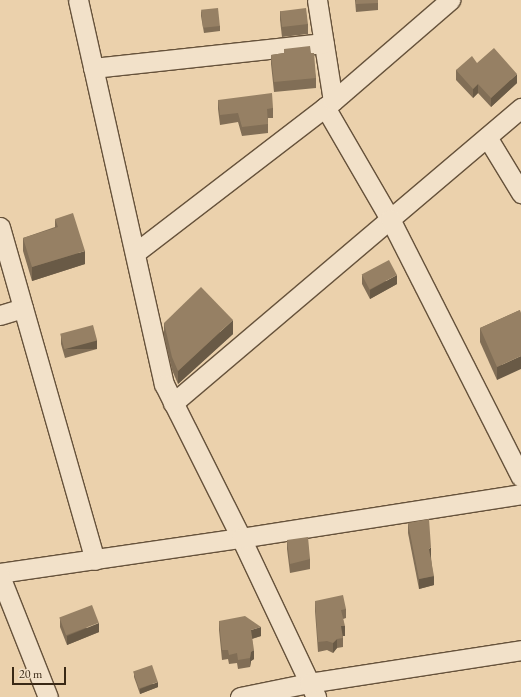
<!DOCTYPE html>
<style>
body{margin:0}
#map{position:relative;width:521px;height:697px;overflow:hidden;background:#ebd1ac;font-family:"EB Garamond",serif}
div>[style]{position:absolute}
.roads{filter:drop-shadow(1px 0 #66523b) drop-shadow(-1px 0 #66523b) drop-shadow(0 1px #66523b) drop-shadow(0 -1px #66523b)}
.street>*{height:19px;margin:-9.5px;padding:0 9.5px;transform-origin:9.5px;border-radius:9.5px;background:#f2e1c9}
.wall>*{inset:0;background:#816e56}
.shaded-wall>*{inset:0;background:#695a46;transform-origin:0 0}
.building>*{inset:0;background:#968064;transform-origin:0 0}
span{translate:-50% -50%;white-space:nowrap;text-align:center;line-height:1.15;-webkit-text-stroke:3px #f2e1c9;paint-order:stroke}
.scale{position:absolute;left:12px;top:667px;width:54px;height:18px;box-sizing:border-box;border:2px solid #392815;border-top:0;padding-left:5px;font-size:12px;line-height:14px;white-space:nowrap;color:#392815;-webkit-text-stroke:3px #f2e1c9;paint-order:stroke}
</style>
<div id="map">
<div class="roads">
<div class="street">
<i style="left:78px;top:0;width:394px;rotate:77.4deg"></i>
<i style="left:164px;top:384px;width:172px;rotate:63.4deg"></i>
<i style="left:241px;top:538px;width:176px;rotate:64.7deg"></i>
<i style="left:317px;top:0;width:102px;rotate:81deg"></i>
<i style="left:93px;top:68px;width:232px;rotate:-6.2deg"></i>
<i style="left:325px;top:107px;width:129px;rotate:59.9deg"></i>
<i style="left:390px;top:219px;width:172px;rotate:-40.3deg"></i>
<i style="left:487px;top:137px;width:66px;rotate:58.7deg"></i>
<i style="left:0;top:227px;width:346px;rotate:74.1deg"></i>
<i style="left:135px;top:253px;width:250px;rotate:-37.5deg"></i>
<i style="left:333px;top:101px;width:155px;rotate:-40.8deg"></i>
<i style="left:0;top:315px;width:24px;rotate:-17deg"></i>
<i style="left:173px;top:403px;width:285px;rotate:-40.3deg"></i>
<i style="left:390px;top:219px;width:289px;rotate:63.1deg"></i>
<i style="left:0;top:573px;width:244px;rotate:-8.3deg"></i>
<i style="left:241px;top:538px;width:283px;rotate:-8.9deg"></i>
<i style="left:0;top:576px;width:130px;rotate:68.4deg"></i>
<i style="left:240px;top:697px;width:70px;rotate:-11.5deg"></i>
<i style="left:309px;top:683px;width:215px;rotate:-8.8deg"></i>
</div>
</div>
<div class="wall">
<i style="clip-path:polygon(355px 0,378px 0,378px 10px,356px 12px)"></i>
<i style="clip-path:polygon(201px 11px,220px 26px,220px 31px,204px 33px,201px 16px)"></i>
<i style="clip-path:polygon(280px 11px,308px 24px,308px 34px,282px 37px,280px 20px)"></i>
<i style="clip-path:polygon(284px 49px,311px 53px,316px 78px,316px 88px,274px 92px,271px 64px,271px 55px,284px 53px)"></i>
<i style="clip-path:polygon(477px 63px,517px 83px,491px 107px,478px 93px,473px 98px,456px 80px,456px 70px)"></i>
<i style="clip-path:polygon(218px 100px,273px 108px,273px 118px,268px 118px,268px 133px,242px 136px,238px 122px,220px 125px,218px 109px)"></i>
<i style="clip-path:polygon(55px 219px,85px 264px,32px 281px,23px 251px,23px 238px,55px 227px)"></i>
<i style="clip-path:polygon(362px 275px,397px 284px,370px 299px,362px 284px)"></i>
<i style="clip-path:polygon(520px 310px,497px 380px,480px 342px,480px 328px)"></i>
<i style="clip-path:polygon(164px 323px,233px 334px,178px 384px,172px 370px,164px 336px)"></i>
<i style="clip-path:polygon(61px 335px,97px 349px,65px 358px,61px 344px)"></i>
<i style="clip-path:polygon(408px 523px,431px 557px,434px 585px,419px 589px,408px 533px)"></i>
<i style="clip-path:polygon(287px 540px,310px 559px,310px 569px,290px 573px,287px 549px)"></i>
<i style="clip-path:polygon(315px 601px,346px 609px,346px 618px,343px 619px,345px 635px,343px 635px,343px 647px,337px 648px,333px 653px,327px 650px,318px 652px,315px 611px)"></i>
<i style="clip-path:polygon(60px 618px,99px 632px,67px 645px,60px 627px)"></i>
<i style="clip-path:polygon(219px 621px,261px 636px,252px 639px,254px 659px,251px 661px,250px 667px,238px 669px,237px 663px,229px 664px,228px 659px,222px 660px,219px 630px)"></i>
<i style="clip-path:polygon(134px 673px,158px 687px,140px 694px,134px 677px)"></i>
</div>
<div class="shaded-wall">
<i style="clip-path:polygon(517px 74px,517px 83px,491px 107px,491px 98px)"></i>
<i style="clip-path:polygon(478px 84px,478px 93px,473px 98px,473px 89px)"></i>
<i style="clip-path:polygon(85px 251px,85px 264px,32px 281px,32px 267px)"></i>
<i style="clip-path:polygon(397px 275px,397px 284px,370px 299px,370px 290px)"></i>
<i style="clip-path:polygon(233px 320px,233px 334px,178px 384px,178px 371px)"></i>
<i style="left:97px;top:340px;width:9px;height:33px;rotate:90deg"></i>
<i style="clip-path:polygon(521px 356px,521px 369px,497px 380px,497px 367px)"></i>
<i style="clip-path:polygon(431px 547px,431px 557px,429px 558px,429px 549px)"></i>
<i style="clip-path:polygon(434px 576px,434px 585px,419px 589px,419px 579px)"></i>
<i style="clip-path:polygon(99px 623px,99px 632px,67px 645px,67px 636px)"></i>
<i style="left:341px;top:626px;width:4px;height:10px"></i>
<i style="clip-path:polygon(261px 627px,261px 636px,251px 639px,251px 630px)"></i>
<i style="clip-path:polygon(337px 639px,337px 648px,333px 653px,333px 643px)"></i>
<i style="clip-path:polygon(254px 650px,254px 659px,251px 661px,250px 667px,250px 658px,251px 652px)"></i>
<i style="clip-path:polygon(158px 682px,158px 687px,140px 694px,140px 689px)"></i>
</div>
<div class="building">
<i style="clip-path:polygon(356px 0,378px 0,378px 3px,356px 4px)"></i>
<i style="left:218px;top:8px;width:18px;height:17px;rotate:84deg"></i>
<i style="left:306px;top:8px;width:16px;height:26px;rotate:83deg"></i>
<i style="clip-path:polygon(310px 46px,311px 53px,314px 53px,316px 78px,274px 82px,271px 55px,284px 53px,284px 49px)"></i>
<i style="clip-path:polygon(494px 48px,517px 74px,491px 98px,478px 84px,473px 89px,456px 70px,472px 56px,477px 63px)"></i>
<i style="clip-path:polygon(272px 93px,273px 108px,267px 109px,268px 124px,242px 127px,238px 113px,220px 115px,218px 100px)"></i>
<i style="clip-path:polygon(73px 213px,85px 251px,32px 267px,23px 238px,58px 227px,55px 219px)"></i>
<i style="left:389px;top:260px;width:17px;height:31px;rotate:62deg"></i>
<i style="clip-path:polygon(201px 287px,233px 320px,178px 371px,172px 357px,164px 323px)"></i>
<i style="clip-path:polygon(520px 310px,521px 313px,521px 356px,497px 367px,480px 328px)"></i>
<i style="left:93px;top:325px;width:16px;height:34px;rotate:75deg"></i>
<i style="clip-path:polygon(429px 519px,431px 547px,429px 549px,434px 576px,419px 579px,408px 523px)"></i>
<i style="clip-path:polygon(308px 537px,310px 559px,290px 564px,287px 540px)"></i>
<i style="clip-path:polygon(343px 595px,346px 609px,341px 610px,345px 626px,341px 626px,343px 638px,337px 639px,333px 643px,327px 641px,318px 642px,315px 601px)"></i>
<i style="left:92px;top:605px;width:19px;height:35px;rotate:69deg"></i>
<i style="clip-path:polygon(245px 616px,261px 627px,251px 630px,254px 650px,251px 652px,250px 658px,238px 660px,237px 653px,229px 655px,228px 650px,222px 650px,219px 621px)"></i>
<i style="left:152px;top:665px;width:18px;height:20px;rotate:71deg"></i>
</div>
<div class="scale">20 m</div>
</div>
